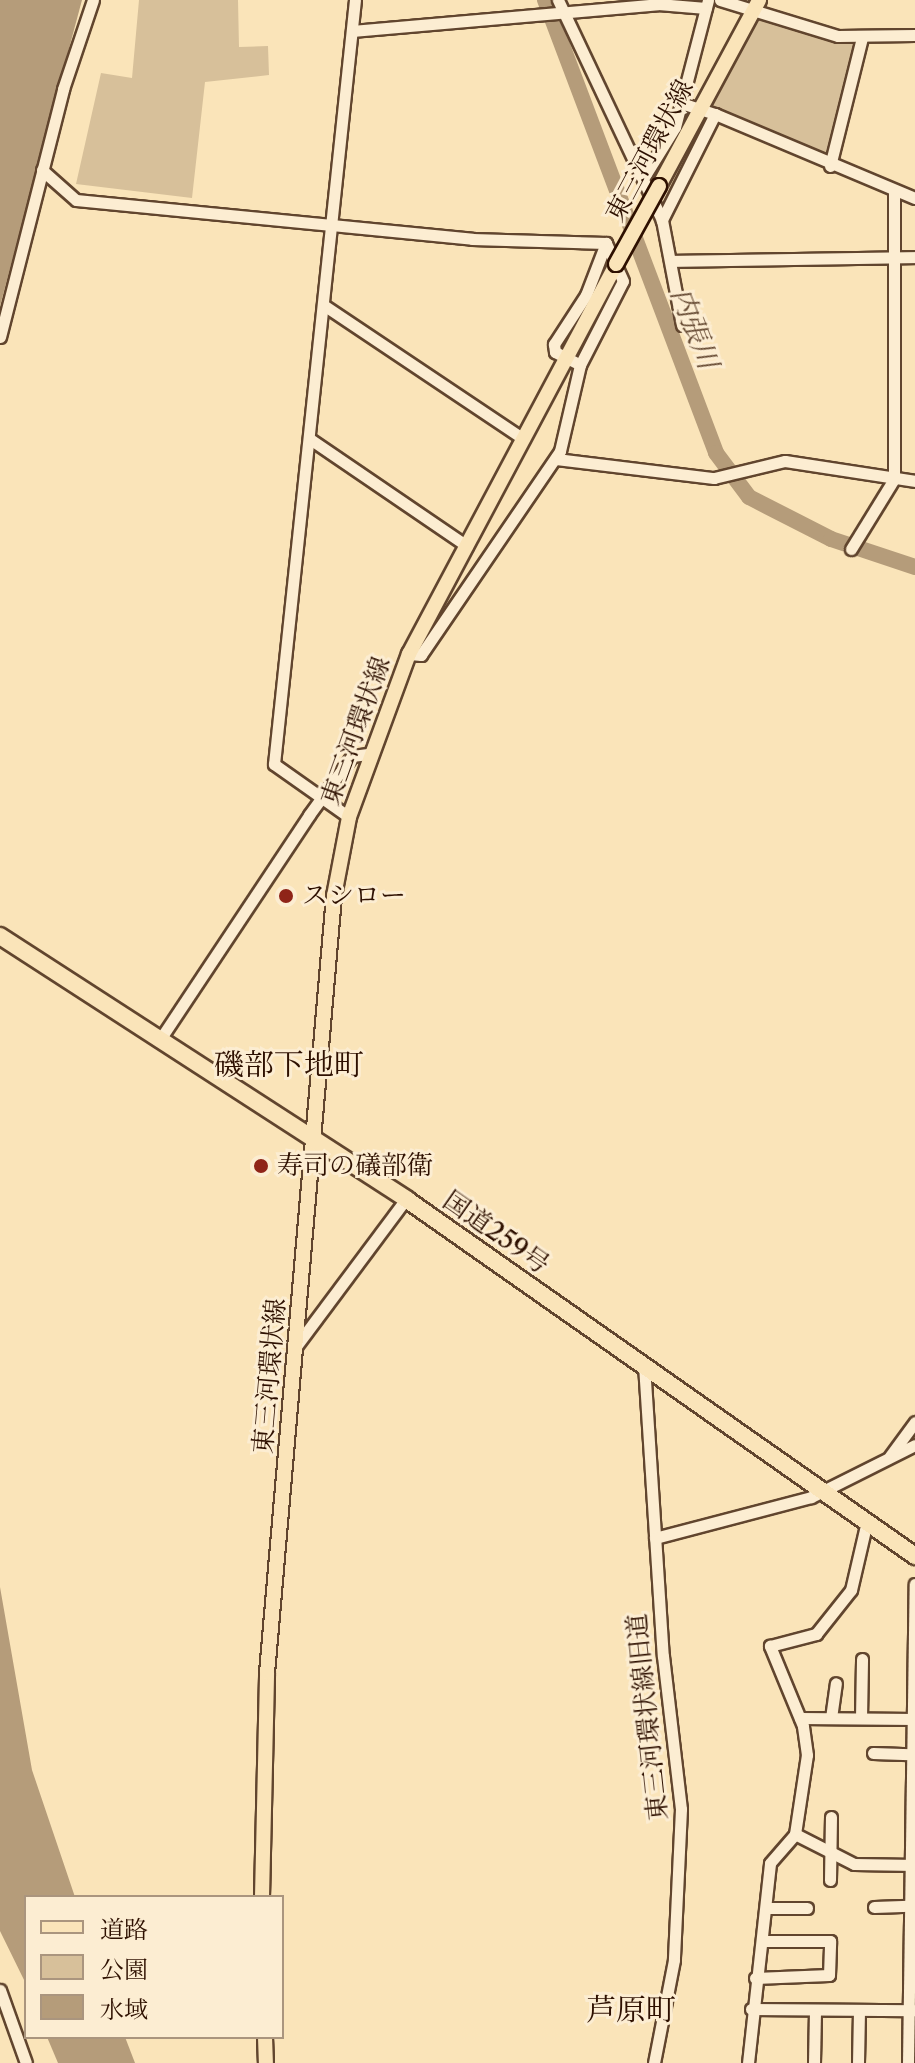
<!DOCTYPE html>
<meta charset="utf-8">
<style>
body{margin:0}
#map{position:relative;width:915px;height:2063px;overflow:hidden;background:#fae4b9;font-family:"Libre Caslon Text","Noto Serif JP",serif}
div>[style]{position:absolute}
.green>*{inset:0;background:#d7c09a}
.water>*{inset:0;background:#b59c7a}
.river>*{height:16px;margin:-8px;padding:0 8px;transform-origin:8px;border-radius:8px;background:#b59c7a}
.roads{filter:drop-shadow(2px 0 #61452e) drop-shadow(-2px 0 #61452e) drop-shadow(0 2px #61452e) drop-shadow(0 -2px #61452e)}
.minor>*{height:11px;margin:-5.5px;padding:0 5.5px;transform-origin:5.5px;border-radius:5.5px;background:#fcedd2}
.major>*{height:14px;margin:-7px;padding:0 7px;transform-origin:7px;border-radius:7px;background:#fae4b9}
.highway>*{height:16px;margin:-8px;padding:0 8px;transform-origin:8px;border-radius:8px;background:#fae4b9}
.bridges{filter:drop-shadow(2px 0 #2e1000) drop-shadow(-2px 0 #2e1000) drop-shadow(0 2px #2e1000) drop-shadow(0 -2px #2e1000)}
.major-bridge>*{height:14px;margin:-7px;padding:0 7px;transform-origin:7px;border-radius:7px;background:#fae4b9}
.dots>*{width:22px;height:22px;translate:-50% -50%;box-sizing:border-box;border:4px solid #fcedd2;border-radius:50%}
span{translate:-50% -50%;white-space:nowrap;text-align:center;line-height:1.15;-webkit-text-stroke:6px #fcedd2;paint-order:stroke}
.street-label{font-size:26px;color:#2e1000}
.poi-label{font-size:26px;color:#2e1000}
.left{translate:0 -50%;text-align:left}
.water-label{font-size:28px;color:#644831;font-style:italic}
.quarter-label{font-size:30px;color:#2e1000}
.legend{position:absolute;left:24px;top:1895px;width:260px;height:144px;box-sizing:border-box;background:#fcedd2;border:2px solid #aa957e;margin:0;padding:10px 14px;list-style:none;font-size:24px;color:#2e1000}
.legend li{display:flex;align-items:center;gap:16px;height:40px}
.legend b{width:40px;border:2px solid #aa957e}
</style>
<div id="map">
<div class="green">
<i style="clip-path:polygon(139px 0,238px 0,239px 47px,268px 46px,269px 75px,205px 82px,192px 198px,76px 184px,101px 73px,132px 78px)"></i>
<i style="clip-path:polygon(758px 17px,857px 43px,828px 160px,715px 112px,712px 103px)"></i>
</div>
<div class="water">
<i style="clip-path:polygon(0 0,82px 0,0 306px)"></i>
<i style="clip-path:polygon(0 1587px,32px 1770px,75px 1897px,26px 1897px,26px 1984px,0 1931px)"></i>
<i style="clip-path:polygon(47px 2037px,125px 2037px,135px 2063px,58px 2063px)"></i>
</div>
<div class="river">
<i style="left:545px;top:0;width:484px;rotate:69.3deg"></i>
<i style="left:716px;top:453px;width:55px;rotate:53.1deg"></i>
<i style="left:749px;top:497px;width:92px;rotate:27.1deg"></i>
<i style="left:831px;top:539px;width:89px;rotate:18.4deg"></i>
</div>
<div class="roads">
<div class="minor">
<i style="left:558px;top:0;width:243px;rotate:64.7deg"></i>
<i style="left:720px;top:0;width:123px;rotate:17deg"></i>
<i style="left:838px;top:36px;width:77px;rotate:-0.7deg"></i>
<i style="left:352px;top:31px;width:307px;rotate:-5deg"></i>
<i style="left:658px;top:4px;width:48px;rotate:4.8deg"></i>
<i style="left:681px;top:103px;width:36px;rotate:18deg"></i>
<i style="left:715px;top:114px;width:119px;rotate:116.6deg"></i>
<i style="left:662px;top:220px;width:107px;rotate:79.2deg"></i>
<i style="left:715px;top:114px;width:217px;rotate:22.8deg"></i>
<i style="left:830px;top:166px;width:132px;rotate:-76deg"></i>
<i style="left:42px;top:170px;width:45px;rotate:41.4deg"></i>
<i style="left:76px;top:200px;width:398px;rotate:5.6deg"></i>
<i style="left:472px;top:239px;width:134px;rotate:1.7deg"></i>
<i style="left:606px;top:243px;width:56px;rotate:111deg"></i>
<i style="left:586px;top:295px;width:59px;rotate:123.1deg"></i>
<i style="left:554px;top:344px;width:8px;rotate:83deg"></i>
<i style="left:555px;top:352px;width:28px;rotate:27deg"></i>
<i style="left:580px;top:365px;width:88px;rotate:103.1deg"></i>
<i style="left:560px;top:451px;width:247px;rotate:124.3deg"></i>
<i style="left:421px;top:655px;width:12px;rotate:-175deg"></i>
<i style="left:644px;top:177px;width:59px;rotate:-58.2deg"></i>
<i style="left:675px;top:127px;width:131px;rotate:-75.4deg"></i>
<i style="left:672px;top:261px;width:243px;rotate:-0.9deg"></i>
<i style="left:325px;top:306px;width:239px;rotate:33.8deg"></i>
<i style="left:0;top:337px;width:256px;rotate:-75.7deg"></i>
<i style="left:63px;top:89px;width:94px;rotate:-71.4deg"></i>
<i style="left:580px;top:365px;width:94px;rotate:-62.9deg"></i>
<i style="left:623px;top:281px;width:42px;rotate:-114.1deg"></i>
<i style="left:310px;top:439px;width:190px;rotate:34.3deg"></i>
<i style="left:556px;top:459px;width:159px;rotate:6.9deg"></i>
<i style="left:714px;top:478px;width:73px;rotate:-13.5deg"></i>
<i style="left:785px;top:461px;width:132px;rotate:8.7deg"></i>
<i style="left:851px;top:549px;width:82px;rotate:-58.4deg"></i>
<i style="left:894px;top:479px;width:288px;rotate:-90deg"></i>
<i style="left:349px;top:817px;width:92px;rotate:-144.8deg"></i>
<i style="left:274px;top:764px;width:768px;rotate:-83.95deg"></i>
<i style="left:159px;top:1041px;width:271px;rotate:-56.4deg"></i>
<i style="left:309px;top:815px;width:73px;rotate:-53.9deg"></i>
<i style="left:352px;top:756px;width:16px;rotate:-7deg"></i>
<i style="left:297px;top:1345px;width:182px;rotate:-53.3deg"></i>
<i style="left:644px;top:1365px;width:292px;rotate:86.3deg"></i>
<i style="left:663px;top:1656px;width:154px;rotate:83.3deg"></i>
<i style="left:681px;top:1809px;width:151px;rotate:92.7deg"></i>
<i style="left:674px;top:1960px;width:105px;rotate:101deg"></i>
<i style="left:890px;top:1456px;width:42px;rotate:-53.7deg"></i>
<i style="left:655px;top:1538px;width:161px;rotate:-14.7deg"></i>
<i style="left:811px;top:1497px;width:116px;rotate:-26.6deg"></i>
<i style="left:800px;top:1718px;width:115px;rotate:0.5deg"></i>
<i style="left:831px;top:1718px;width:35px;rotate:-82deg"></i>
<i style="left:861px;top:1718px;width:59px;rotate:-89deg"></i>
<i style="left:873px;top:1753px;width:37px;rotate:2deg"></i>
<i style="left:795px;top:1834px;width:66px;rotate:27deg"></i>
<i style="left:854px;top:1864px;width:61px;rotate:0.9deg"></i>
<i style="left:830px;top:1880px;width:63px;rotate:-89.1deg"></i>
<i style="left:874px;top:1907px;width:35px;rotate:-2deg"></i>
<i style="left:768px;top:1908px;width:39px"></i>
<i style="left:755px;top:1978px;width:74px;rotate:-2.3deg"></i>
<i style="left:829px;top:1975px;width:34px;rotate:-88deg"></i>
<i style="left:830px;top:1941px;width:64px;rotate:180deg"></i>
<i style="left:0;top:1990px;width:77px;rotate:70.4deg"></i>
<i style="left:751px;top:2009px;width:163px;rotate:0.4deg"></i>
<i style="left:748px;top:2063px;width:201px;rotate:-83.7deg"></i>
<i style="left:770px;top:1863px;width:38px;rotate:-49deg"></i>
<i style="left:795px;top:1834px;width:80px;rotate:-81.4deg"></i>
<i style="left:807px;top:1755px;width:29px;rotate:-98deg"></i>
<i style="left:803px;top:1726px;width:87px;rotate:-112.4deg"></i>
<i style="left:770px;top:1646px;width:48px;rotate:-14.6deg"></i>
<i style="left:816px;top:1634px;width:56px;rotate:-51.5deg"></i>
<i style="left:851px;top:1590px;width:71px;rotate:-76.9deg"></i>
<i style="left:814px;top:2063px;width:53px;rotate:-88.9deg"></i>
<i style="left:858px;top:2063px;width:53px;rotate:-88.9deg"></i>
<i style="left:908px;top:2063px;width:479px;rotate:-89.2deg"></i>
</div>
<div class="major">
<i style="left:659px;top:186px;width:211px;rotate:-61.7deg"></i>
<i style="left:262px;top:1897px;width:224px;rotate:-88.7deg"></i>
<i style="left:267px;top:1673px;width:780px;rotate:-85.07deg"></i>
<i style="left:334px;top:896px;width:80px;rotate:-79.2deg"></i>
<i style="left:349px;top:817px;width:174px;rotate:-69.8deg"></i>
<i style="left:409px;top:654px;width:442px;rotate:-62deg"></i>
<i style="left:265px;top:2037px;width:26px;rotate:88deg"></i>
</div>
<div class="highway">
<i style="left:0;top:936px;width:484px;rotate:32.9deg"></i>
<i style="left:406px;top:1199px;width:622px;rotate:35.04deg"></i>
</div>
</div>
<div class="bridges">
<div class="major-bridge">
<i style="left:616px;top:264px;width:89px;rotate:-61.1deg"></i>
</div>
</div>
<div class="dots">
<i style="left:286px;top:896px;background:#8f2418"></i>
<i style="left:261px;top:1166px;background:#8f2418"></i>
</div>
<div class="street-label">
<span style="left:650px;top:151px;rotate:-62deg">東三河環状線</span>
<span style="left:356px;top:731px;rotate:-70deg">東三河環状線</span>
<span style="left:496px;top:1233px;rotate:35deg">国道259号</span>
<span style="left:270px;top:1376px;rotate:-85deg">東三河環状線</span>
<span style="left:648px;top:1717px;rotate:-96deg">東三河環状線旧道</span>
</div>
<div class="poi-label">
<span class="left" style="left:302px;top:896px">スシロー</span>
<span class="left" style="left:277px;top:1166px">寿司の礒部衛</span>
</div>
<div class="water-label">
<span style="left:695px;top:328px;rotate:69deg">内張川</span>
</div>
<div class="quarter-label">
<span style="left:289px;top:1065px">磯部下地町</span>
<span style="left:631px;top:2010px">芦原町</span>
</div>
<ul class="legend">
<li><b style="height:10px;background:#fae4b9"></b>道路</li>
<li><b style="height:22px;background:#d7c09a"></b>公園</li>
<li><b style="height:22px;background:#b59c7a"></b>水域</li>
</ul>
</div>
